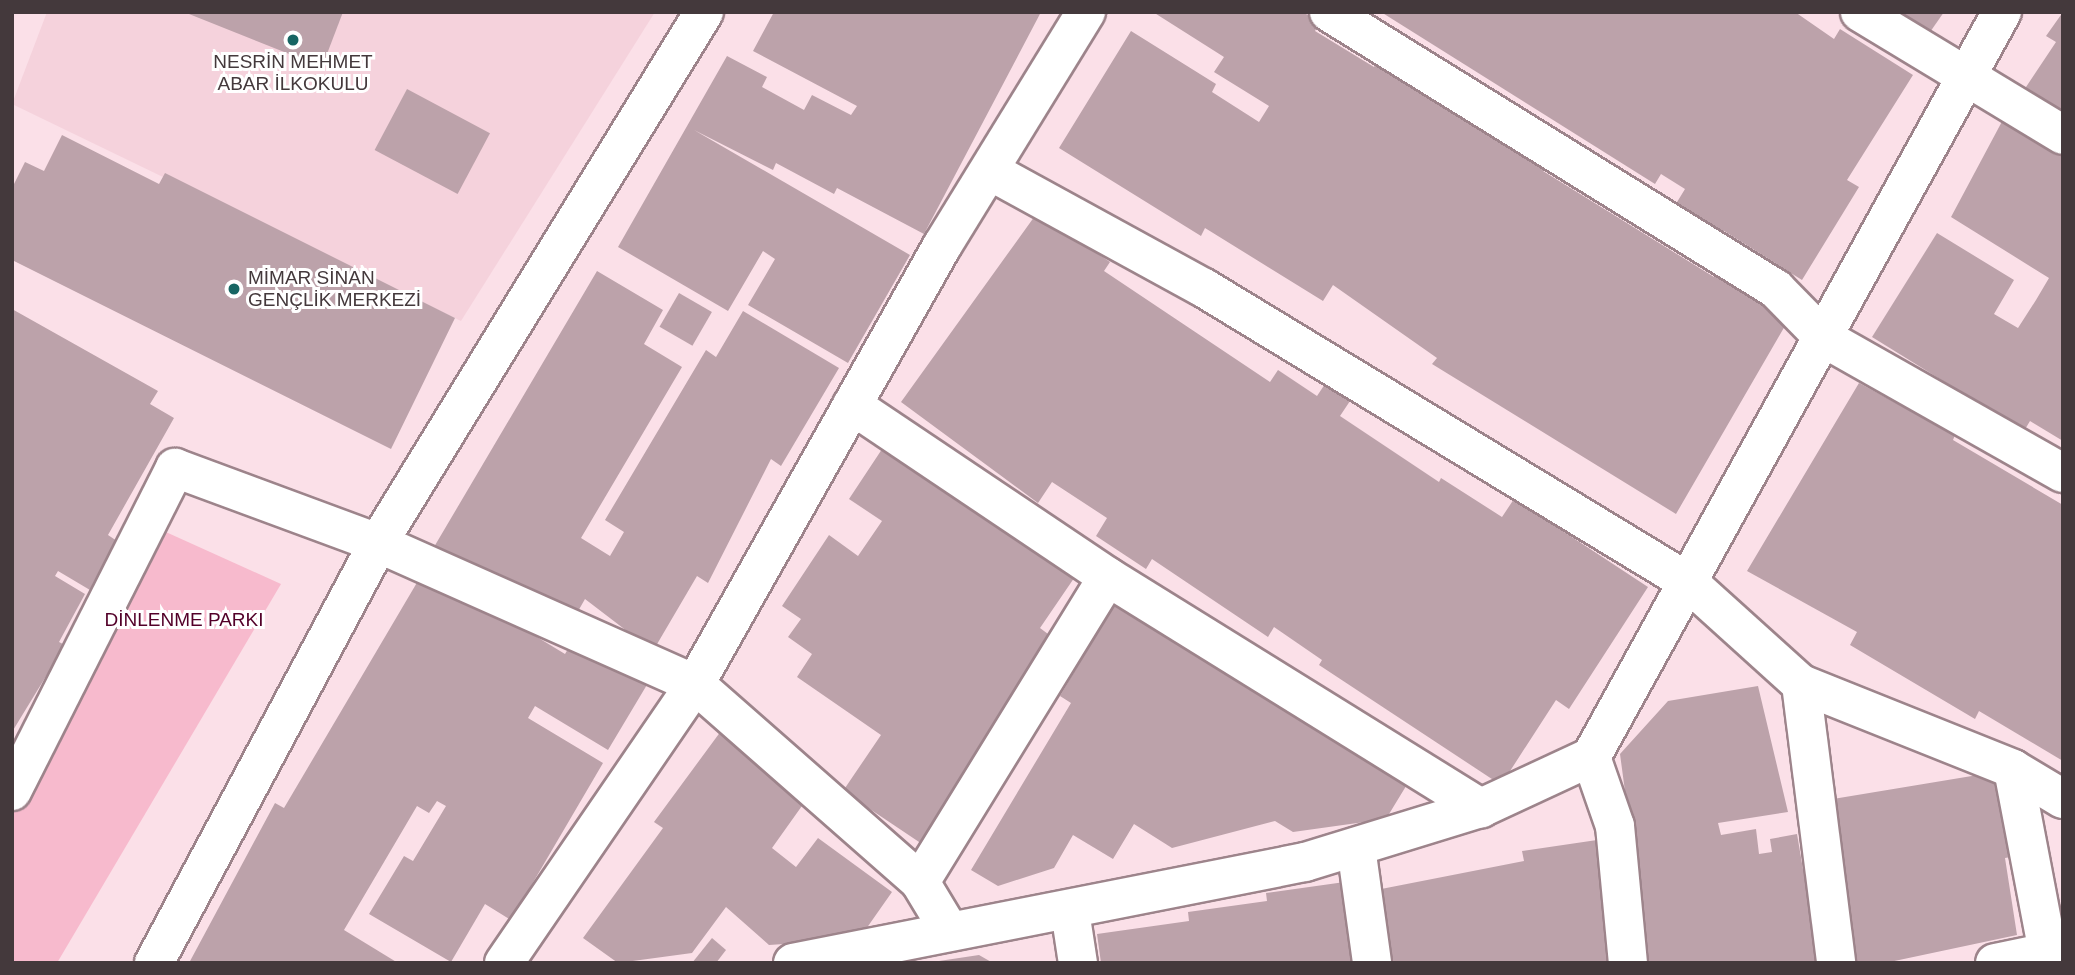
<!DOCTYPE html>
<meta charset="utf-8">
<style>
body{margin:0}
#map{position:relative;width:2075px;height:975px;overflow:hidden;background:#fbe0e8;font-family:Arial,sans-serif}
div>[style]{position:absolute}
.built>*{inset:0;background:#f5d2dc}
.green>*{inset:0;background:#f7bacd}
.building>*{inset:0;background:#bca2aa;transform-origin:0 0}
.roads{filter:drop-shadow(2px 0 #9d848b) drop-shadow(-2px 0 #9d848b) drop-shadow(0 2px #9d848b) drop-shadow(0 -2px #9d848b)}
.minor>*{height:38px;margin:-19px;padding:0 19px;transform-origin:19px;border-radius:19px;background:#fff}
.dots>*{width:19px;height:19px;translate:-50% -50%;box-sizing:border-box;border:4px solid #fff;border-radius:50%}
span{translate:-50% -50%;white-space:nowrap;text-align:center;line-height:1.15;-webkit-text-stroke:6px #fff;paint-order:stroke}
.poi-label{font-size:19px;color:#44393c}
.left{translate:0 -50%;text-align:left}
.park-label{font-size:19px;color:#530029}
.frame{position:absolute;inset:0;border:14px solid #44393c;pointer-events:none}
</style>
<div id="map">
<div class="built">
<i style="clip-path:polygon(47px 12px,655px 12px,461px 321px,12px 104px)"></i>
</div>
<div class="green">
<i style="clip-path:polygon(157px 528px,281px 584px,57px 963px,12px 963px,12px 814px)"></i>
</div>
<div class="building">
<i style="clip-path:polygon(184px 12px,343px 12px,322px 67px)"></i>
<i style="clip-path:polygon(774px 12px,1041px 12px,924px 234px,837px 188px,834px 194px,776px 163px,773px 170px,694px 130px,910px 255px,848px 363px,748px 305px,775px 259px,763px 251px,728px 311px,618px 247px,727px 56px,767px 77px,762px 87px,804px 110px,812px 95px,851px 115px,857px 106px,753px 51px)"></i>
<i style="clip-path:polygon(1153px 12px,1303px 12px,1320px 23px,1315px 31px,1374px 67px,1381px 56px,1549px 160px,1543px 171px,1714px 277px,1720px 267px,1793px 312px,1676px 514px,1432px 364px,1437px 358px,1333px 285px,1323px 301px,1205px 228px,1201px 236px,1059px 148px,1131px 31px,1216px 84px,1212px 92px,1259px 122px,1269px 106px,1214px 72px,1224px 57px)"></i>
<i style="clip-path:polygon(1381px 12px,1795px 12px,1834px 39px,1840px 29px,1913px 75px,1847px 180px,1859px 187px,1802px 280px,1724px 231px,1717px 242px,1671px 212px,1685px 189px,1661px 174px,1655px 184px)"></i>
<i style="clip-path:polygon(1894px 12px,1944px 12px,1928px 35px)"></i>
<i style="clip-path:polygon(2063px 12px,2063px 125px,2020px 96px,2056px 42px,2046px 36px)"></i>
<i style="left:407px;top:89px;width:94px;height:69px;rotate:28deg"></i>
<i style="clip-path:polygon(2006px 114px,2063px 148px,2063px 441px,2030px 421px,2024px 431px,1872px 337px,1937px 233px,2014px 280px,1994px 314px,2018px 328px,2036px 300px,2049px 278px,1951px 217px)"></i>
<i style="clip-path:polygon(62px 135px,159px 184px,165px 173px,455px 318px,391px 449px,12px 260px,12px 188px,25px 162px,44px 171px)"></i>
<i style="clip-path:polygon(1037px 213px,1110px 262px,1104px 271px,1270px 382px,1278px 370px,1317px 396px,1325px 384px,1350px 401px,1340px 416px,1439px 482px,1441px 478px,1502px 517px,1514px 499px,1648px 587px,1569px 709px,1556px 700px,1501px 785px,1319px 665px,1322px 660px,1274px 627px,1268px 637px,1152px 559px,1146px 569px,1096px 536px,1107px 518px,1052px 482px,1038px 503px,901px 402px)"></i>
<i style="clip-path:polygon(597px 271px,663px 310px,644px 344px,682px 367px,581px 538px,610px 556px,624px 532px,605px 520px,706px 350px,716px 357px,743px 311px,839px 368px,781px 466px,771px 459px,708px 583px,697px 576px,653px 651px,585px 599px,573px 620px,434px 547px)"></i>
<i style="left:679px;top:293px;width:38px;height:39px;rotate:30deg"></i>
<i style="clip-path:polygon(12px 309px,158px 391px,150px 404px,174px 418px,108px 535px,117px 541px,90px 590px,58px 571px,55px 576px,85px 594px,59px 642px,65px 645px,12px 732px)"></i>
<i style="clip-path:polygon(1859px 383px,1955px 435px,1953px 440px,2063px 505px,2063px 761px,1979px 711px,1975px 719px,1850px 645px,1857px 632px,1747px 571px)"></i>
<i style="clip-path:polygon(892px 434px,1083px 565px,1040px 628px,1048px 634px,985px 739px,996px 747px,928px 848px,843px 791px,881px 735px,797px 677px,812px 654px,788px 637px,801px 619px,782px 606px,829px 535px,858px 556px,882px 521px,849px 499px)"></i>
<i style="clip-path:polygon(425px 569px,565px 654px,577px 634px,651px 678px,608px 750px,535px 706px,528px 718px,603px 763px,511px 920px,485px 904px,451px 962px,369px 914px,404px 856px,413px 861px,446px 806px,437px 801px,429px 813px,417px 806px,344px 930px,398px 963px,189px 963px,275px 803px,284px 808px)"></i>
<i style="clip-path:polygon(1115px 603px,1414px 773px,1386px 819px,1293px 832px,1275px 821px,1172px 848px,1134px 824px,1113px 859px,1073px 835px,1054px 868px,998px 886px,971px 870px,1071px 703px,1060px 696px)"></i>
<i style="clip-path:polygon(1758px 686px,1788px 812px,1718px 823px,1721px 835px,1756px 829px,1759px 854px,1772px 852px,1770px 839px,1797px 834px,1805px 881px,1819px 879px,1823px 963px,1648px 963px,1620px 754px,1668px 701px)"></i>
<i style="clip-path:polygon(721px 731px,809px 796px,772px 848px,796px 867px,818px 838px,892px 892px,859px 939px,769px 945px,726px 907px,692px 953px,618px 963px,583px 938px,663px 828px,654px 822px)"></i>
<i style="clip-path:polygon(2002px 771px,2017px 856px,2005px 858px,2017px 935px,1885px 963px,1845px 963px,1827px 800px)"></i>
<i style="clip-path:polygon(1597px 840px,1621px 918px,1604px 920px,1610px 963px,1382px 963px,1371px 891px,1524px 861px,1522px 851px)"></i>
<i style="clip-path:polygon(1359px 880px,1371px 963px,1101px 963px,1097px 934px,1189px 921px,1188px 912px,1267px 901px,1266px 893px)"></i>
<i style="clip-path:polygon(712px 938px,726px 950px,716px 963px,692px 963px)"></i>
<i style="clip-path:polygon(979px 955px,993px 963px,940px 963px,939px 961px)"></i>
</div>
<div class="roads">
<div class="minor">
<i style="left:1329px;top:12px;width:526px;rotate:31.79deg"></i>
<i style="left:1776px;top:289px;width:69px;rotate:45.6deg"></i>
<i style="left:1824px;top:338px;width:274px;rotate:29.5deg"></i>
<i style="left:1860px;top:12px;width:237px;rotate:31.2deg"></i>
<i style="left:992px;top:172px;width:242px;rotate:28.7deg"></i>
<i style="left:1204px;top:288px;width:566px;rotate:31.28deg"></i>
<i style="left:1688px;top:582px;width:152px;rotate:42.1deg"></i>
<i style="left:1801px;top:684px;width:228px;rotate:21.8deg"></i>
<i style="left:2013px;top:769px;width:58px;rotate:31deg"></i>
<i style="left:852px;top:405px;width:308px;rotate:33.9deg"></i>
<i style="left:1108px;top:577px;width:439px;rotate:31.8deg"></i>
<i style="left:1801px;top:684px;width:281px;rotate:82.8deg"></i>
<i style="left:1591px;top:757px;width:73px;rotate:70.8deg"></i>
<i style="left:1615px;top:826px;width:138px;rotate:84.6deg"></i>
<i style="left:2013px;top:769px;width:197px;rotate:79.2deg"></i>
<i style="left:12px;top:791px;width:362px;rotate:-63.2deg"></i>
<i style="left:175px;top:468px;width:216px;rotate:20.3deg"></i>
<i style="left:378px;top:543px;width:347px;rotate:24deg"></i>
<i style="left:695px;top:684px;width:300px;rotate:41.3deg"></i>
<i style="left:920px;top:882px;width:56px;rotate:58.9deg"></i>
<i style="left:1356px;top:847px;width:117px;rotate:82.1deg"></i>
<i style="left:920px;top:882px;width:358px;rotate:-58.4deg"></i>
<i style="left:1070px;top:911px;width:53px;rotate:81.3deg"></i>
<i style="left:154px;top:963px;width:476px;rotate:-61.9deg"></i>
<i style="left:378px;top:543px;width:623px;rotate:-58.45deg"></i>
<i style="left:504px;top:963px;width:338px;rotate:-55.6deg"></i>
<i style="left:695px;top:684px;width:503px;rotate:-60.58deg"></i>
<i style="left:942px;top:246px;width:275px;rotate:-58.4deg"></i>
<i style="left:793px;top:963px;width:522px;rotate:-11.16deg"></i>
<i style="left:1305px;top:862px;width:184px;rotate:-17.1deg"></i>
<i style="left:1481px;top:808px;width:121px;rotate:-24.9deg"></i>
<i style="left:1591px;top:757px;width:851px;rotate:-61.12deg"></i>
<i style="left:1995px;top:963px;width:54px;rotate:-11.7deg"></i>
</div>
</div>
<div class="dots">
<i style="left:293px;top:40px;background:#176563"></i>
<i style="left:234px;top:289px;background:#176563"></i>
</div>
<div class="poi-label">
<span style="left:293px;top:73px">NESRİN MEHMET<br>ABAR İLKOKULU</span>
<span class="left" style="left:248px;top:289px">MİMAR SİNAN<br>GENÇLİK MERKEZİ</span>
</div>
<div class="park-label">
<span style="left:184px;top:620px">DİNLENME PARKI</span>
</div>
<div class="frame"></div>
</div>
